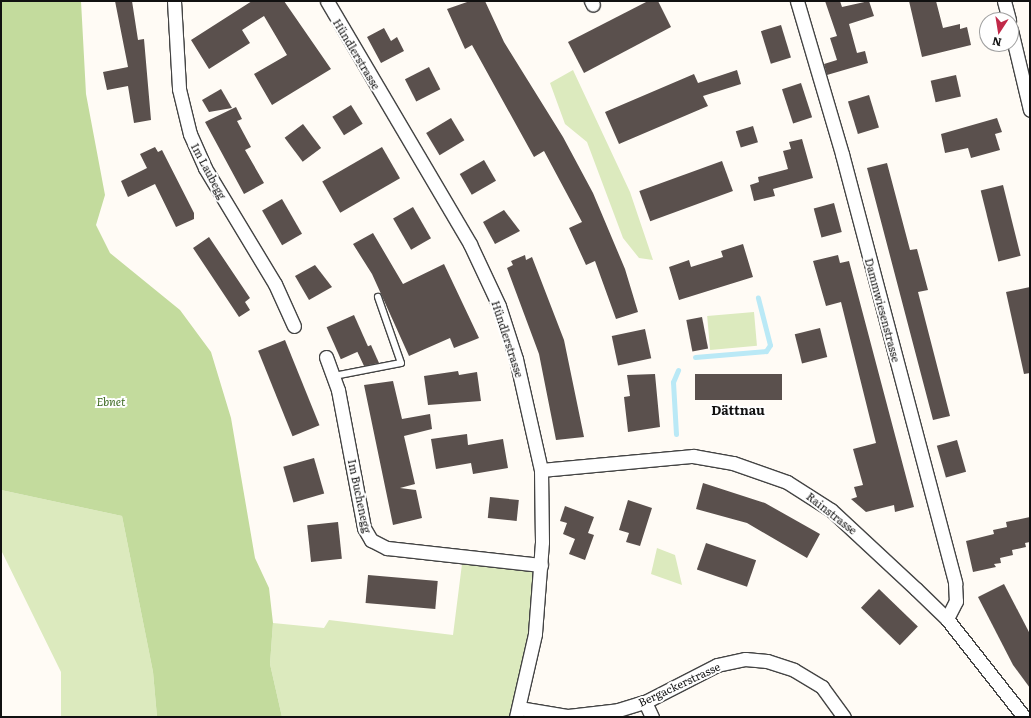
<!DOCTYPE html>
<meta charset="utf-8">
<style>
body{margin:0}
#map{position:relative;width:1031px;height:718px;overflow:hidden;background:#fffbf5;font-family:Literata,serif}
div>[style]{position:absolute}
.green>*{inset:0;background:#dceabe;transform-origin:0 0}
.forest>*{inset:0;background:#c3db9d}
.stream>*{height:5px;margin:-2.5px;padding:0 2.5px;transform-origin:2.5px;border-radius:2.5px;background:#bae9f6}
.building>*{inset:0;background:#5a504d;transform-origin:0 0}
.roads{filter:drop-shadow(1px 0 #444) drop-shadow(-1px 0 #444) drop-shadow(0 1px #444) drop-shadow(0 -1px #444)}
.lane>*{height:6px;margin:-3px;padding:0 3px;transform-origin:3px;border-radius:3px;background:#fff}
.street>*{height:13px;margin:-6.5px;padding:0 6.5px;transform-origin:6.5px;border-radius:6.5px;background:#fff}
span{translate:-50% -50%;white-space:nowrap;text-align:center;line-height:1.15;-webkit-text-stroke:4px #fff;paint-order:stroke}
.street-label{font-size:11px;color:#111}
.park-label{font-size:11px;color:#3c6920;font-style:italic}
.quarter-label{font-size:13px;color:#111;font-weight:700}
.frame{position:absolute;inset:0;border:2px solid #111;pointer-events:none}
.north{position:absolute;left:979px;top:12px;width:40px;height:40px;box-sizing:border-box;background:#fff;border:1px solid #a0a0a0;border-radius:50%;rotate:192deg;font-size:11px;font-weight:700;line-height:16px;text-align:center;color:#111}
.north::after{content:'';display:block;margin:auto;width:14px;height:18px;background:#c12949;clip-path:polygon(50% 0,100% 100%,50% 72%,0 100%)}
</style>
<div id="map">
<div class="green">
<i style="clip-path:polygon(573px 70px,630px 192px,653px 260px,639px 258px,623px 238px,587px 142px,565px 124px,550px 83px)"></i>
<i style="left:754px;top:312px;width:34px;height:47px;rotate:85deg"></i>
<i style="clip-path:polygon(1px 490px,122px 516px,153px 672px,157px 717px,61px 717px,61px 672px,1px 550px)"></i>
<i style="clip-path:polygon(657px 548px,675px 555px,682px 585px,651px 574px)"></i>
<i style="clip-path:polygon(463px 556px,541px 565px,516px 717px,282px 717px,270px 664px,273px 623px,324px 628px,329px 620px,453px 635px)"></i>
</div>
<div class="forest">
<i style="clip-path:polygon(1px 1px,81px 1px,86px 94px,105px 195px,96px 225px,110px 253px,180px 310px,211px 352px,231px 418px,255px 558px,269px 588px,273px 623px,270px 664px,282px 717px,157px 717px,153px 672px,122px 516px,1px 490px)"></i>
</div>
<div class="stream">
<i style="left:695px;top:357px;width:71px;rotate:-4.8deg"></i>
<i style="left:766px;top:351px;width:7px;rotate:-56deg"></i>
<i style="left:770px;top:345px;width:49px;rotate:-104.3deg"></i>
<i style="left:676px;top:434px;width:52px;rotate:-93.3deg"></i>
<i style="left:673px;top:382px;width:13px;rotate:-67deg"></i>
</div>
<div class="building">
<i style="clip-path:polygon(115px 1px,132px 1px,138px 40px,144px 39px,151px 120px,134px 123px,128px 86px,107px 90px,103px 72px,128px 67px)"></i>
<i style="clip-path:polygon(252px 1px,284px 1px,331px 69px,272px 105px,254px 74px,287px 55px,264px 16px,242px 30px,250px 43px,209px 69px,191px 40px)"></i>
<i style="clip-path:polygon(470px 1px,485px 1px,504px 42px,563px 137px,593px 193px,625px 269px,638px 312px,616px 319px,595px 261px,586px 265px,569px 228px,582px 222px,544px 151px,534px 157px,472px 45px,465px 49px,447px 9px)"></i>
<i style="clip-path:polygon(648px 1px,658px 1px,671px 27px,584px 73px,568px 42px)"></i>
<i style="clip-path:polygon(825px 1px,840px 1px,842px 7px,869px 1px,874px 16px,849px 24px,857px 53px,865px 51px,868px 63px,827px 75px,824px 64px,837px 60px,830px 38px,837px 36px)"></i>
<i style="clip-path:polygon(909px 1px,936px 1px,943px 28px,960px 24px,960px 29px,967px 27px,971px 45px,922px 57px)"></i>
<i style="left:781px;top:25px;width:34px;height:21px;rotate:73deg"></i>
<i style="clip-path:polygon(384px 28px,391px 41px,397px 37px,404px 51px,381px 63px,367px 37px)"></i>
<i style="left:429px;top:67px;width:25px;height:27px;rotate:63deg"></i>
<i style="clip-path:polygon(737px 70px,741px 84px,703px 96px,708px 106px,619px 144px,605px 112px,694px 74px,698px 83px)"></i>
<i style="left:956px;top:75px;width:22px;height:26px;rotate:77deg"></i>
<i style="left:801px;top:83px;width:36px;height:20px;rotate:72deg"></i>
<i style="clip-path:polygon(221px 89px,232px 108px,209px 112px,202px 100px)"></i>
<i style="left:869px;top:95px;width:34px;height:22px;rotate:73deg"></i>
<i style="left:351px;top:105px;width:22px;height:22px;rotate:58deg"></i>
<i style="clip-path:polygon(236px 107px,242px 119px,237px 121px,251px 147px,245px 150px,264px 183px,244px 194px,205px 122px)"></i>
<i style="left:451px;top:118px;width:26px;height:29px;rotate:59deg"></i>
<i style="clip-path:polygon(997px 118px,1002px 132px,995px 134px,1000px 150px,971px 158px,968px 148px,945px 153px,941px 134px)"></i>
<i style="left:303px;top:124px;width:30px;height:23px;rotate:53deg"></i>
<i style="left:753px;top:126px;width:17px;height:18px;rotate:73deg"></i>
<i style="clip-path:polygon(802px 139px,813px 178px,773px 189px,775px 196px,754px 201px,750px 185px,759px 182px,758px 177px,788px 169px,783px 151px,791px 149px,789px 142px)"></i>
<i style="clip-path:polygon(155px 147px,158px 152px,162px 150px,194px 213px,194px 219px,176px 227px,155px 184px,128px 197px,121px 181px,147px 168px,140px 154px)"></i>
<i style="left:382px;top:147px;width:36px;height:69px;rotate:60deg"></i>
<i style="left:484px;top:160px;width:24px;height:28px;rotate:60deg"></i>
<i style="left:722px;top:161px;width:32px;height:88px;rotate:70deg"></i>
<i style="clip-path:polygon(887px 163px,910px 250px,917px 249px,928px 290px,918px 292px,950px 416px,933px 420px,867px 168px)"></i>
<i style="left:1003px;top:185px;width:73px;height:23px;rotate:76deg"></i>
<i style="left:282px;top:199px;width:40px;height:23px;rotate:60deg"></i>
<i style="left:834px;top:203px;width:30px;height:21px;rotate:75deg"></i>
<i style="left:413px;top:207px;width:36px;height:23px;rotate:60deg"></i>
<i style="clip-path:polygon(504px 210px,520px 231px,495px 244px,483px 222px)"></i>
<i style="clip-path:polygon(373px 233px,403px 284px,444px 264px,479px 338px,454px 348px,450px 338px,409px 356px,372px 274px,353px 244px)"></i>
<i style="clip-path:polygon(209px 237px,250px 298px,245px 302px,250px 310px,239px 317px,193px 248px)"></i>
<i style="clip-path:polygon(743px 244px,753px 277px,679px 300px,669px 267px,689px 260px,691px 267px,723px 257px,721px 251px)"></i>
<i style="clip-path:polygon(525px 255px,526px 260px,532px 257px,564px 340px,584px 437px,556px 440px,539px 354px,507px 268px,513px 265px,511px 261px)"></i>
<i style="clip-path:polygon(838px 255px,840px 263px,849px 261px,914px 507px,895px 512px,894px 505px,866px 512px,851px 499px,857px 497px,854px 487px,863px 485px,853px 449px,876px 443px,841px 302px,826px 306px,813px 261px)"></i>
<i style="clip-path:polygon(315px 265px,332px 287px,309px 300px,295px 276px)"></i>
<i style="clip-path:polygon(1030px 287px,1030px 373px,1024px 374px,1006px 292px)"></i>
<i style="left:354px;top:315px;width:35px;height:30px;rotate:66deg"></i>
<i style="left:702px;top:317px;width:32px;height:16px;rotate:79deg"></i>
<i style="left:820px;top:328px;width:30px;height:26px;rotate:76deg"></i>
<i style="left:645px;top:329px;width:30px;height:34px;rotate:78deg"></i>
<i style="left:285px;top:340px;width:92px;height:29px;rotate:68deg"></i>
<i style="clip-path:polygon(371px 345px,379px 363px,364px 366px,357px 351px)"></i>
<i style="clip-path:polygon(458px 371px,459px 375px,477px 372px,481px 401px,428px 405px,424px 376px)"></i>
<i style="clip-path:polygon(655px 374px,660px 427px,628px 432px,624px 397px,630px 396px,627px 375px)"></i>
<i style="left:695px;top:374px;width:87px;height:26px"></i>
<i style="clip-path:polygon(393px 381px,402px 419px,430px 414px,432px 429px,404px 436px,415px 484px,400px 488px,416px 490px,422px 518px,393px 525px,364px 385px)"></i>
<i style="clip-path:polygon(467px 434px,468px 445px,503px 439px,508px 468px,473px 474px,471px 463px,436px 469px,431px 439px)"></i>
<i style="left:957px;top:440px;width:33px;height:21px;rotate:74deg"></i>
<i style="left:314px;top:458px;width:37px;height:32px;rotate:74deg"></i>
<i style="clip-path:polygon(703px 483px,765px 503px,820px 534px,807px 558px,747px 523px,696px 509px)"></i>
<i style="left:490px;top:497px;width:29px;height:21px;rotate:6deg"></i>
<i style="clip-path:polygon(628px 500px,652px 508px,640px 546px,626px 542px,629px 533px,619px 530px)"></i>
<i style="clip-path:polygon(565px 506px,594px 517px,588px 533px,594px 535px,585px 560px,569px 554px,575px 539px,563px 534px,567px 523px,560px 521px)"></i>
<i style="clip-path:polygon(1030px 517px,1030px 542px,1025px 543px,1026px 547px,1012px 550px,1013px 555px,1000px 558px,1001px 563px,994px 564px,996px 567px,973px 572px,966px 541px,994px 534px,993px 530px,1007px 527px,1006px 522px)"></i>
<i style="left:338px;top:522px;width:37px;height:31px;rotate:84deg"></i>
<i style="left:706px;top:543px;width:53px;height:28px;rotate:19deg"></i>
<i style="left:368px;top:575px;width:70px;height:28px;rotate:5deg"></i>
<i style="clip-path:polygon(1004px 584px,1030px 634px,1030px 688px,1013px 665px,978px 597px)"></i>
<i style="left:879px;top:589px;width:54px;height:26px;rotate:44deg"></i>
</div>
<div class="roads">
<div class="lane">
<i style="left:334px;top:376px;width:68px;rotate:-11deg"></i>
<i style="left:401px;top:363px;width:70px;rotate:-109.2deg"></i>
</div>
<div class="street">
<i style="left:174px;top:1px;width:88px;rotate:86.7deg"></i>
<i style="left:179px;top:89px;width:46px;rotate:76.3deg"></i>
<i style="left:190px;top:134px;width:37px;rotate:66deg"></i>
<i style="left:205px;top:168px;width:135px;rotate:58.9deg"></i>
<i style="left:275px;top:284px;width:46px;rotate:65.7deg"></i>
<i style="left:327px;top:1px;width:282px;rotate:59.5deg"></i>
<i style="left:470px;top:244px;width:68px;rotate:64.9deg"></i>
<i style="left:499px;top:306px;width:56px;rotate:72.2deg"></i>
<i style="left:516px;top:359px;width:114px;rotate:77.3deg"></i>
<i style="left:541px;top:470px;width:72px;rotate:89.2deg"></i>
<i style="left:542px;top:542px;width:92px;rotate:94.4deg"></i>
<i style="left:535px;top:634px;width:85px;rotate:102.9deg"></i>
<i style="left:591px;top:1px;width:4px;rotate:63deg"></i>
<i style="left:797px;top:1px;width:159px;rotate:73.6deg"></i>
<i style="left:842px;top:154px;width:444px;rotate:75.2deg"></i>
<i style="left:955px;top:583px;width:18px;rotate:87deg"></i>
<i style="left:956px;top:601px;width:20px;rotate:117deg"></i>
<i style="left:1004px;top:1px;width:20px;rotate:75deg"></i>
<i style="left:1011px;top:30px;width:82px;rotate:76.6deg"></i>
<i style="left:326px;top:357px;width:35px;rotate:70deg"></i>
<i style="left:338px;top:390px;width:140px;rotate:79.3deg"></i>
<i style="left:364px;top:528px;width:14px;rotate:60deg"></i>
<i style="left:371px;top:540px;width:18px;rotate:27deg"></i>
<i style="left:387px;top:548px;width:155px;rotate:6.3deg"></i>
<i style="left:541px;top:470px;width:153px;rotate:-5.3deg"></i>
<i style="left:693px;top:456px;width:41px;rotate:9.9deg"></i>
<i style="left:733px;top:463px;width:57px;rotate:19.4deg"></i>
<i style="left:787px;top:482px;width:52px;rotate:32.5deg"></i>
<i style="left:831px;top:510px;width:116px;rotate:42.9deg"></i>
<i style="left:916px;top:589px;width:43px;rotate:44.1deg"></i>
<i style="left:947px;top:619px;width:125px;rotate:51.8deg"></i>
<i style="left:645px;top:702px;width:17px;rotate:65deg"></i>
<i style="left:519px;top:708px;width:50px;rotate:9.3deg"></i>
<i style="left:568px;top:716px;width:50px;rotate:-6.8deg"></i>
<i style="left:618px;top:710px;width:28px;rotate:-17deg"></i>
<i style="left:645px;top:702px;width:81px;rotate:-27.2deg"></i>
<i style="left:717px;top:665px;width:29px;rotate:-12deg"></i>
<i style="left:745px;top:659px;width:22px;rotate:5deg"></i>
<i style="left:767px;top:661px;width:28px;rotate:18deg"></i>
<i style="left:794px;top:670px;width:33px;rotate:31deg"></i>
<i style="left:822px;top:687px;width:37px;rotate:54deg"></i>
</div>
</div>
<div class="street-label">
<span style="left:357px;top:54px;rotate:59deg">Hündlerstrasse</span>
<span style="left:209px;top:171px;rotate:62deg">Im Laubegg</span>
<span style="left:883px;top:310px;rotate:75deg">Dammwiesenstrasse</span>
<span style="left:508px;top:339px;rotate:72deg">Hündlerstrasse</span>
<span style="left:360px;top:496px;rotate:78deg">Im Buchenegg</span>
<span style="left:832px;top:513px;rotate:38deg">Rainstrasse</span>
<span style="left:679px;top:684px;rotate:-25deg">Bergackerstrasse</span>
</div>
<div class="park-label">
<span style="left:111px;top:401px">Ebnet</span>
</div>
<div class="quarter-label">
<span style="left:738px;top:410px">Dättnau</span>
</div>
<div class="frame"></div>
<div class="north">N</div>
</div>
